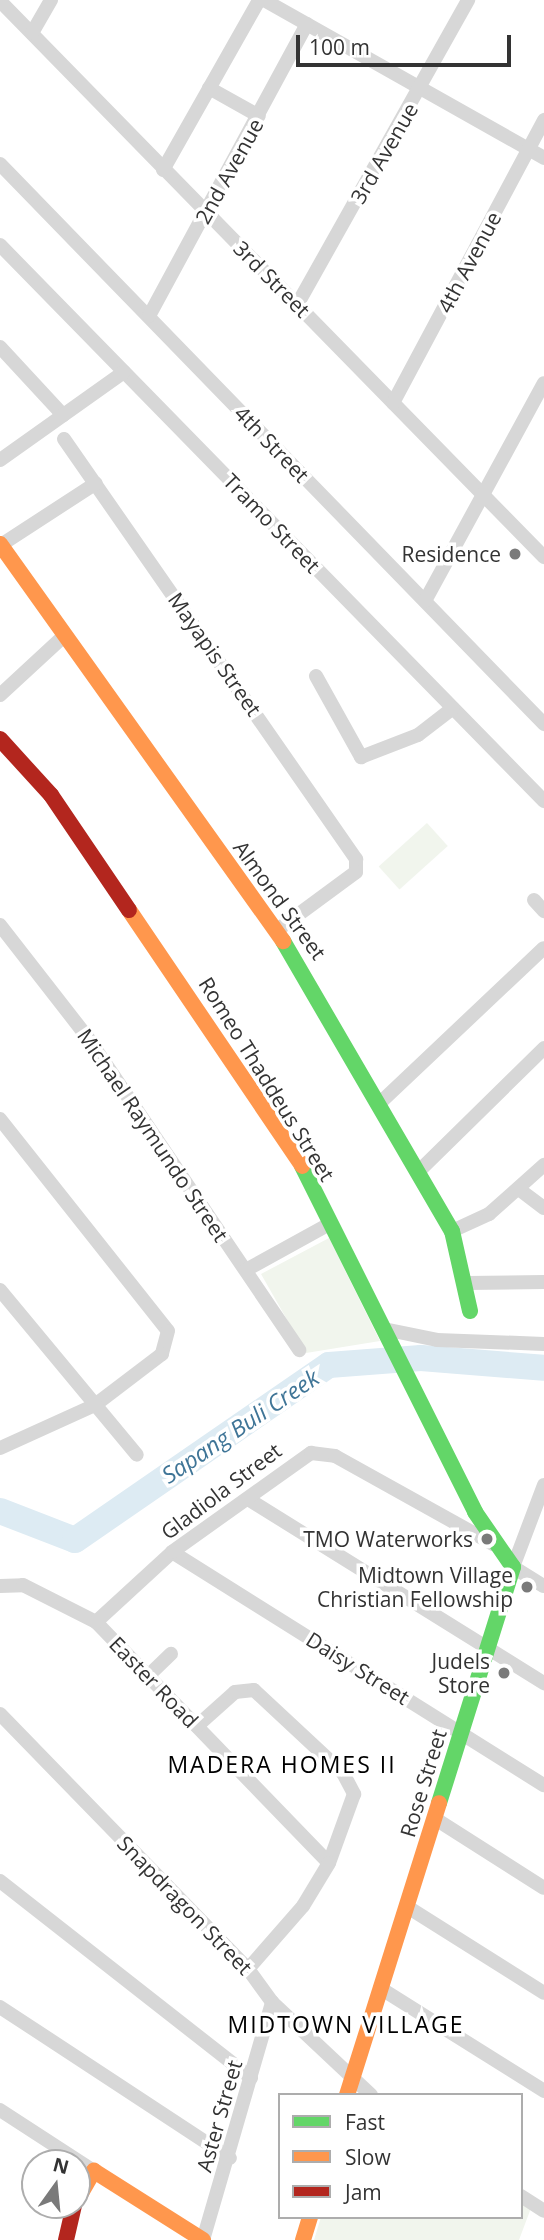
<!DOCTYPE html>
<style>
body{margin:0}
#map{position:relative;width:544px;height:2240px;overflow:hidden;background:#fff;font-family:"Open Sans",sans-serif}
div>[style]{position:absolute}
.green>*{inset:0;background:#f1f5ed;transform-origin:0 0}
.river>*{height:26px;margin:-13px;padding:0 13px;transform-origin:13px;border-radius:13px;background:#ddebf3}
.street>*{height:14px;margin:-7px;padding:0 7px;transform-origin:7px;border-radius:7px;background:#d7d7d7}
.fast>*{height:16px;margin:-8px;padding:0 8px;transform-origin:8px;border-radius:8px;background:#63d668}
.slow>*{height:16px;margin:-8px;padding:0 8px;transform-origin:8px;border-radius:8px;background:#ff974d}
.jam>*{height:16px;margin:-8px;padding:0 8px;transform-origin:8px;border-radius:8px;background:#b3261e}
.dots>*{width:19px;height:19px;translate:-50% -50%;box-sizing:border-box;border:4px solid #fff;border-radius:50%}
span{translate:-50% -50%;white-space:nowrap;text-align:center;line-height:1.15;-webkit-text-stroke:7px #fff;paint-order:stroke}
.street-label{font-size:21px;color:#333}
.poi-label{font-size:21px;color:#333}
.right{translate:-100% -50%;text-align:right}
.water-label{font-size:23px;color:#3f7597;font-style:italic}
.neighbourhood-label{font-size:23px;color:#000;letter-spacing:2px}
.legend{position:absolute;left:278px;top:2093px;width:245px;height:126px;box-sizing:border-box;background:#fff;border:2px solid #adadad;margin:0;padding:9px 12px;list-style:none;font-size:21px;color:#333}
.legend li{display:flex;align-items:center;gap:14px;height:35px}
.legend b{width:35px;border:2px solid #adadad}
.north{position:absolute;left:21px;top:2149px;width:70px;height:70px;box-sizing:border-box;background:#fff;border:2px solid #adadad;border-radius:50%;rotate:15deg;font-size:19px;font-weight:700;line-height:28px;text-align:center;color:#333}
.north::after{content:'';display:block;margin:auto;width:24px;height:32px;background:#7a7a7a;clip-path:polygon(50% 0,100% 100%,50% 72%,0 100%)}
.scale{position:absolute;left:296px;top:35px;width:215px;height:32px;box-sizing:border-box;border:4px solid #333;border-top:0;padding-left:9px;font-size:21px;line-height:24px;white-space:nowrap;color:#333;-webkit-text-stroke:5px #fff;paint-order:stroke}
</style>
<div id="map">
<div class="green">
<i style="left:427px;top:823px;width:31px;height:65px;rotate:48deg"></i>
<i style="clip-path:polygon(329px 1238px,380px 1341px,306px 1353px,261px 1274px)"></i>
<i style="clip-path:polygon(521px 2201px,531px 2208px,519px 2240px,314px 2240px,321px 2217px,521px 2217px)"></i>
</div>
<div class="river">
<i style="left:0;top:1511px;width:80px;rotate:21.1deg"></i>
<i style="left:75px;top:1540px;width:308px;rotate:-34.6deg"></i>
<i style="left:329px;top:1365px;width:92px;rotate:-4.4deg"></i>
<i style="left:421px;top:1358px;width:123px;rotate:4.6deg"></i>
</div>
<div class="street">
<i style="left:264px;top:0;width:322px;rotate:29.4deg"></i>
<i style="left:0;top:1px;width:778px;rotate:45.63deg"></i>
<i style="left:32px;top:33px;width:38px;rotate:-60deg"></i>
<i style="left:209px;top:88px;width:57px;rotate:29.2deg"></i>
<i style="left:0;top:164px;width:781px;rotate:45.83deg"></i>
<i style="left:163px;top:170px;width:195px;rotate:-60.5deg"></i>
<i style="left:0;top:245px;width:778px;rotate:45.63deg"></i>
<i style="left:297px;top:305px;width:350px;rotate:-60.7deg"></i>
<i style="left:149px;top:316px;width:332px;rotate:-61.6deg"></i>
<i style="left:0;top:347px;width:93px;rotate:47.2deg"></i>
<i style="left:393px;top:403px;width:321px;rotate:-61.9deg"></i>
<i style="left:64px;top:439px;width:512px;rotate:55.19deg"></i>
<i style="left:356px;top:859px;width:13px;rotate:90deg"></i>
<i style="left:356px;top:872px;width:99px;rotate:143.6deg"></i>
<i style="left:0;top:460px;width:152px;rotate:-35.4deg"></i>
<i style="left:1px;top:545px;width:113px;rotate:-33.1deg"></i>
<i style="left:425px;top:601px;width:248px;rotate:-61.4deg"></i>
<i style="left:316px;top:676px;width:93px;rotate:60.9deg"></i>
<i style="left:361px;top:757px;width:61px;rotate:-21.1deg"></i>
<i style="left:418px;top:735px;width:44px;rotate:-37.6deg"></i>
<i style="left:0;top:695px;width:87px;rotate:-42.7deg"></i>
<i style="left:534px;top:900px;width:15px;rotate:48deg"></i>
<i style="left:0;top:925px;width:143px;rotate:52.1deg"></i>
<i style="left:88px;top:1038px;width:377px;rotate:55.9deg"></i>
<i style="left:383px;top:1100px;width:221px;rotate:-43.4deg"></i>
<i style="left:0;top:1119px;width:270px;rotate:51.6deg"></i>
<i style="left:168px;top:1331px;width:24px;rotate:105deg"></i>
<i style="left:162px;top:1354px;width:84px;rotate:142.7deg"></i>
<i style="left:95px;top:1405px;width:104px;rotate:155.6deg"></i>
<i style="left:418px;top:1172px;width:177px;rotate:-44.5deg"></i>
<i style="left:520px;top:1190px;width:30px;rotate:37deg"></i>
<i style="left:452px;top:1231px;width:41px;rotate:-24.7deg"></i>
<i style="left:489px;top:1214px;width:74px;rotate:-41.7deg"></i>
<i style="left:246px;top:1270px;width:97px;rotate:-28.9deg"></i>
<i style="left:467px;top:1283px;width:77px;rotate:-0.7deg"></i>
<i style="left:0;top:1290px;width:214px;rotate:50.3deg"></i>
<i style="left:384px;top:1329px;width:54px;rotate:11.7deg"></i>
<i style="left:437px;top:1340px;width:107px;rotate:2.1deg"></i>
<i style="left:544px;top:1485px;width:88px;rotate:110.7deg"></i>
<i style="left:513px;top:1567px;width:36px;rotate:32deg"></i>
<i style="left:248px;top:1499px;width:349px;rotate:31.9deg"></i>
<i style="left:172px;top:1552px;width:439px;rotate:32.1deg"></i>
<i style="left:0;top:1586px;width:23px;rotate:-2deg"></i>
<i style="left:23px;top:1585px;width:82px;rotate:26.9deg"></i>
<i style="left:96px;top:1622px;width:335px;rotate:46deg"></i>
<i style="left:96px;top:1622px;width:103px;rotate:-42.6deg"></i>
<i style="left:172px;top:1552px;width:171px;rotate:-35.5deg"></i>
<i style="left:311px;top:1453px;width:24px;rotate:7deg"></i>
<i style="left:335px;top:1456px;width:181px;rotate:29.1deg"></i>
<i style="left:148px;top:1676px;width:32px;rotate:-44deg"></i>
<i style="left:0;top:1714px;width:356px;rotate:45.8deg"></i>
<i style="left:248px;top:1969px;width:41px;rotate:54deg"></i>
<i style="left:272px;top:2002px;width:136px;rotate:43.2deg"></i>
<i style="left:197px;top:1726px;width:51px;rotate:-41.8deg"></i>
<i style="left:235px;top:1692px;width:19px;rotate:-6deg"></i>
<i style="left:254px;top:1690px;width:122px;rotate:43deg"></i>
<i style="left:343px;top:1773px;width:24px;rotate:62deg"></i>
<i style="left:354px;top:1794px;width:73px;rotate:109.9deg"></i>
<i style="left:329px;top:1863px;width:50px;rotate:121.2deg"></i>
<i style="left:303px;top:1906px;width:84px;rotate:131.1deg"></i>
<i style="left:434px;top:1818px;width:130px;rotate:32.5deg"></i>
<i style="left:0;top:1881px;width:319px;rotate:38.1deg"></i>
<i style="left:406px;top:1906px;width:163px;rotate:32.2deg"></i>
<i style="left:380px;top:1988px;width:194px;rotate:32.1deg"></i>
<i style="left:0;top:2007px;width:275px;rotate:33.3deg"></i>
<i style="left:0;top:2110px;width:112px;rotate:33deg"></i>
<i style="left:521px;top:2196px;width:27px;rotate:33deg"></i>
<i style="left:203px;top:2240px;width:248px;rotate:-73.8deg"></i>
</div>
<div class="fast">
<i style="left:283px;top:941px;width:336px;rotate:59.8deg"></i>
<i style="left:452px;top:1231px;width:82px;rotate:77.3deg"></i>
<i style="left:302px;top:1166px;width:387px;rotate:63.4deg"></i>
<i style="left:475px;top:1512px;width:67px;rotate:55.4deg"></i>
<i style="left:513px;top:1567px;width:247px;rotate:107.4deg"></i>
</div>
<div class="slow">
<i style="left:0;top:544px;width:488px;rotate:54.5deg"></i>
<i style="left:129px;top:910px;width:309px;rotate:55.9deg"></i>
<i style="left:347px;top:2095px;width:306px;rotate:-72.5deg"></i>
<i style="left:77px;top:2200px;width:34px;rotate:-60deg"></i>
<i style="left:94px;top:2171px;width:129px;rotate:32.3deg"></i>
<i style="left:303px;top:2240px;width:24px;rotate:-73deg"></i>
</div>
<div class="jam">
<i style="left:0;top:739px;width:76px;rotate:47.7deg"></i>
<i style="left:51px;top:795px;width:139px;rotate:55.9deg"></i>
<i style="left:66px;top:2240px;width:36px;rotate:-77deg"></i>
</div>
<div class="dots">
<i style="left:515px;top:554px;background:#7a7a7a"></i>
<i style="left:487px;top:1539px;background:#7a7a7a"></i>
<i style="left:527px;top:1587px;background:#7a7a7a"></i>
<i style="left:504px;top:1673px;background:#7a7a7a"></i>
</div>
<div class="street-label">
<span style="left:384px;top:153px;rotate:-60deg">3rd Avenue</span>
<span style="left:229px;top:171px;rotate:-61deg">2nd Avenue</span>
<span style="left:469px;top:262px;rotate:-62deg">4th Avenue</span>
<span style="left:272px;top:279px;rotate:45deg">3rd Street</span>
<span style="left:272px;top:444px;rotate:46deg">4th Street</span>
<span style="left:272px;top:523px;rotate:46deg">Tramo Street</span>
<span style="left:215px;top:654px;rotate:55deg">Mayapis Street</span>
<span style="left:280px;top:900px;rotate:54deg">Almond Street</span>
<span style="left:267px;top:1079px;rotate:58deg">Romeo Thaddeus Street</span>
<span style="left:153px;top:1135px;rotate:56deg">Michael Raymundo Street</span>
<span style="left:221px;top:1491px;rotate:-37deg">Gladiola Street</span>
<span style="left:358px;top:1668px;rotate:32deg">Daisy Street</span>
<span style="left:154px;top:1682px;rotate:46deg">Easter Road</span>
<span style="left:423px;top:1783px;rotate:-73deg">Rose Street</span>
<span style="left:185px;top:1905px;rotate:46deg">Snapdragon Street</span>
<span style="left:219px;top:2116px;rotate:-74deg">Aster Street</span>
</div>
<div class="poi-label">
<span class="right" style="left:501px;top:554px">Residence</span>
<span class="right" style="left:473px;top:1539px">TMO Waterworks</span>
<span class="right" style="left:513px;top:1587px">Midtown Village<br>Christian Fellowship</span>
<span class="right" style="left:490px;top:1673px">Judels<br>Store</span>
</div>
<div class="water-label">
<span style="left:240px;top:1426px;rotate:-34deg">Sapang Buli Creek</span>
</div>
<div class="neighbourhood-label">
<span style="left:282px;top:1764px">MADERA HOMES II</span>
<span style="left:346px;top:2024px">MIDTOWN VILLAGE</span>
</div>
<ul class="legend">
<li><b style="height:9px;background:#63d668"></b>Fast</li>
<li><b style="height:9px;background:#ff974d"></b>Slow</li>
<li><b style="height:9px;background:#b3261e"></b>Jam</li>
</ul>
<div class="north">N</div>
<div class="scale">100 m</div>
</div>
